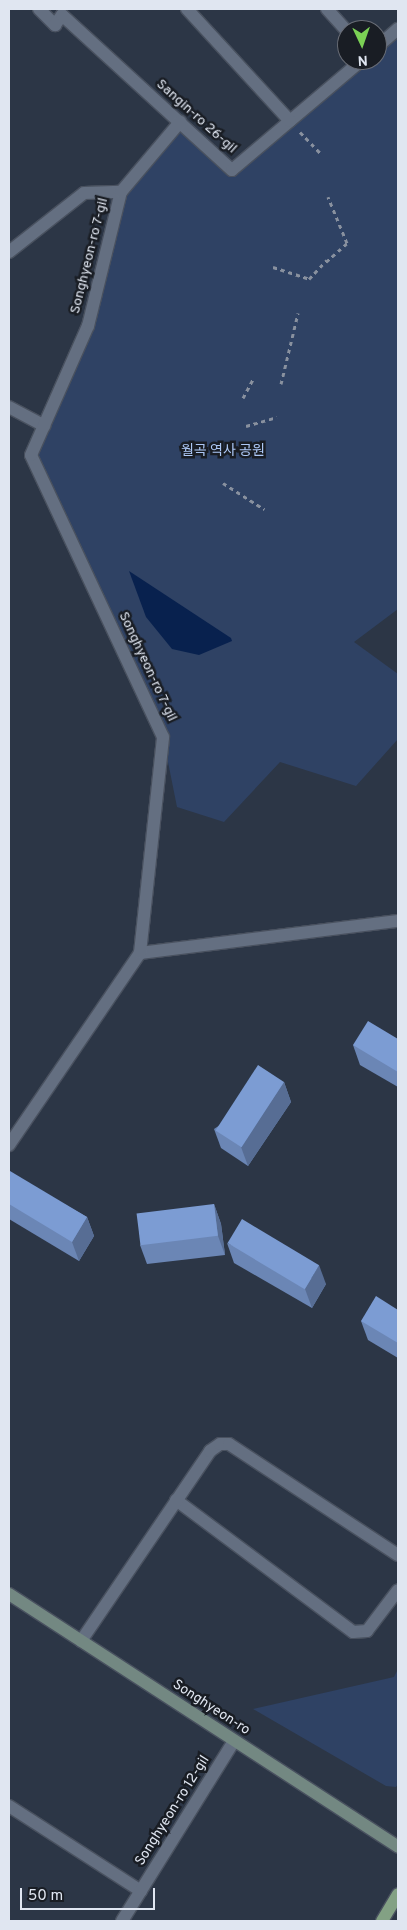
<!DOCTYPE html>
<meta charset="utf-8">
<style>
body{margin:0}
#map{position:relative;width:407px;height:1930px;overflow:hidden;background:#2c3646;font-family:Overpass,"Noto Sans KR",sans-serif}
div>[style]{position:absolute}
.green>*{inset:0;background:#2f4264}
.water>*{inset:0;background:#08214e}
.path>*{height:3px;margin-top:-1.5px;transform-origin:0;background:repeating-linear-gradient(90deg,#89919f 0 4px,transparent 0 8px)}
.roads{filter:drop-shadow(1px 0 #49515f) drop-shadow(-1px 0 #49515f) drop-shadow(0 1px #49515f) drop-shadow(0 -1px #49515f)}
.street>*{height:12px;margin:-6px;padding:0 6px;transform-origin:6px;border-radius:6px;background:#646f81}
.secondary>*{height:12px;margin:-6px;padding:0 6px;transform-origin:6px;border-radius:6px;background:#738882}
.primary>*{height:12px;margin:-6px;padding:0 6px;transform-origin:6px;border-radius:6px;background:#83a184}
.wall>*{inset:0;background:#6b86b5}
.shaded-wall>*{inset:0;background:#576d94}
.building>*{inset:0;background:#7c9cd3;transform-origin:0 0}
span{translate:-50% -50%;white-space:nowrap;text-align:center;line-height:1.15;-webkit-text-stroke:5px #191d24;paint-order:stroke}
.street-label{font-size:14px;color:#e0e6f1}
.park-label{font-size:14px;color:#adc8f6}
.frame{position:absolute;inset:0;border:10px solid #e0e6f1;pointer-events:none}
.north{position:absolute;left:337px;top:20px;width:50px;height:50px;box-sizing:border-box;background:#191d24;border:1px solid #696d76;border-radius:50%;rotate:177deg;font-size:14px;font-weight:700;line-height:20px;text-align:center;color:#e0e6f1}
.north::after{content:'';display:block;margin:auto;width:18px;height:22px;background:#7bd155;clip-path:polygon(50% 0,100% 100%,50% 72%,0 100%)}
.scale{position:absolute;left:20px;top:1888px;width:135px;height:22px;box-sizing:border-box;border:2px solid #e0e6f1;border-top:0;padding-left:6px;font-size:15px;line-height:18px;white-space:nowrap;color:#e0e6f1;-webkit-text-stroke:4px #191d24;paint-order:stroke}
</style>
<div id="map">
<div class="green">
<i style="clip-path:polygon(398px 29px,398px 609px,354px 642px,398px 674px,398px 739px,356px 786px,280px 762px,224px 822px,177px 807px,163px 737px,31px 455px,88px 326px,121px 192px,180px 122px,232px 170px,362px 60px,377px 60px,377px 47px)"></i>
<i style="clip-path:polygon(398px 1669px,398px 1784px,396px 1787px,386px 1786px,253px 1709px,394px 1677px)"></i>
</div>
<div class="water">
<i style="clip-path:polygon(129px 571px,231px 638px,232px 641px,199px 655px,172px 649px,146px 617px)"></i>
</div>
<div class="path">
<i style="left:300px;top:132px;width:29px;rotate:46deg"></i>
<i style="left:326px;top:262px;width:28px;rotate:-42deg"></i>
<i style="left:347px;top:243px;width:50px;rotate:-112.4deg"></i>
<i style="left:273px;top:267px;width:38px;rotate:18deg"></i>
<i style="left:309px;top:279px;width:26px;rotate:-47deg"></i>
<i style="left:281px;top:384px;width:73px;rotate:-76.5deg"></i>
<i style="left:243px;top:398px;width:21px;rotate:-62deg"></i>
<i style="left:246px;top:426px;width:32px;rotate:-16deg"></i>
<i style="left:223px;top:483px;width:49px;rotate:32.4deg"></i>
</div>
<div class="roads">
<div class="street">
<i style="left:39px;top:9px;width:23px;rotate:45deg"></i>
<i style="left:55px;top:25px;width:12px;rotate:-55deg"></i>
<i style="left:62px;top:15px;width:230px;rotate:42.4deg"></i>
<i style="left:232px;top:170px;width:170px;rotate:-40.2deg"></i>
<i style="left:187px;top:9px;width:152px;rotate:47.4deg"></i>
<i style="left:327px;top:9px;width:30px;rotate:48deg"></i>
<i style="left:377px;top:47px;width:28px;rotate:-41deg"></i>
<i style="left:9px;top:252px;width:95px;rotate:-38.2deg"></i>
<i style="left:84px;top:193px;width:37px;rotate:-2deg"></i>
<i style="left:9px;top:407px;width:40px;rotate:28deg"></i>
<i style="left:140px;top:953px;width:260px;rotate:-7.1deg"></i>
<i style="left:9px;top:1145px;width:232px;rotate:-55.7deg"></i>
<i style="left:140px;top:953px;width:217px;rotate:-83.9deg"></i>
<i style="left:163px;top:737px;width:311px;rotate:-115.1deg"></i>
<i style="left:31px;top:455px;width:141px;rotate:-66.2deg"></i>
<i style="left:88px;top:326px;width:138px;rotate:-76.2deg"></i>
<i style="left:121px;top:192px;width:92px;rotate:-49.9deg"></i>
<i style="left:176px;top:1500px;width:221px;rotate:36.7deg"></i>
<i style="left:353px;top:1632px;width:14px;rotate:-4deg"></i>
<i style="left:367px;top:1631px;width:51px;rotate:-52.9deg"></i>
<i style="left:81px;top:1641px;width:230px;rotate:-55.8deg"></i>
<i style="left:210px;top:1451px;width:12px;rotate:-35deg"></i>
<i style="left:220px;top:1444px;width:9px"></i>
<i style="left:229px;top:1444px;width:202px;rotate:33.3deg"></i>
<i style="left:9px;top:1806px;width:157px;rotate:32.8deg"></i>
<i style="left:122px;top:1921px;width:212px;rotate:-58.1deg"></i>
</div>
<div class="secondary">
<i style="left:9px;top:1594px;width:464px;rotate:33deg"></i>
</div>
<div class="primary">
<i style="left:382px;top:1921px;width:31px;rotate:-59deg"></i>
</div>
</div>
<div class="wall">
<i style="clip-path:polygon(398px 1039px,398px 1087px,360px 1065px,353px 1045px)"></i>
<i style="clip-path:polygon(284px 1082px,291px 1102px,248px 1166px,221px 1148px,214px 1129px)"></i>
<i style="clip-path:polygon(9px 1173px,87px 1217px,94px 1236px,79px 1261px,9px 1219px)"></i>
<i style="clip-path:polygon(214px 1204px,221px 1224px,225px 1255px,147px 1264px,140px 1245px)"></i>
<i style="clip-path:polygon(227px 1243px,326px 1284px,312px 1308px,234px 1263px)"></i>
<i style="clip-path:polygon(398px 1310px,398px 1358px,368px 1340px,361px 1321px)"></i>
</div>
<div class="shaded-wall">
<i style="clip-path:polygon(284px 1082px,291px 1102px,248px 1166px,241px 1147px)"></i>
<i style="clip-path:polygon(214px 1204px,221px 1224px,225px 1255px,218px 1236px)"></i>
<i style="clip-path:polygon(87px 1217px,94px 1236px,79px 1261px,72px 1242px)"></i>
<i style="clip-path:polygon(319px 1265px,326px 1284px,312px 1308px,305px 1289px)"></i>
</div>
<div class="building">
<i style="clip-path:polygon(368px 1021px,398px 1039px,398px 1072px,353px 1045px)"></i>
<i style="left:258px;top:1065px;width:31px;height:78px;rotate:33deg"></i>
<i style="clip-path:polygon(10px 1171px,87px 1217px,72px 1242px,9px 1204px,9px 1173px)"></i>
<i style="left:214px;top:1204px;width:32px;height:78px;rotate:83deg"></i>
<i style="left:242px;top:1219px;width:90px;height:28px;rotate:31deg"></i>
<i style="clip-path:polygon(376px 1296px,398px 1310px,398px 1343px,361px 1321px)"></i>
</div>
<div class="street-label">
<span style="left:196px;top:117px;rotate:42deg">Sangin-ro 26-gil</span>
<span style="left:90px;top:256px;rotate:-76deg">Songhyeon-ro 7-gil</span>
<span style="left:147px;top:667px;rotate:65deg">Songhyeon-ro 7-gil</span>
<span style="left:211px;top:1708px;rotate:33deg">Songhyeon-ro</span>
<span style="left:173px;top:1811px;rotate:-58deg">Songhyeon-ro 12-gil</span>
</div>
<div class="park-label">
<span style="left:223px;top:452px">월곡 역사 공원</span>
</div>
<div class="frame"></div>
<div class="north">N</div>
<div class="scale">50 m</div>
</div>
